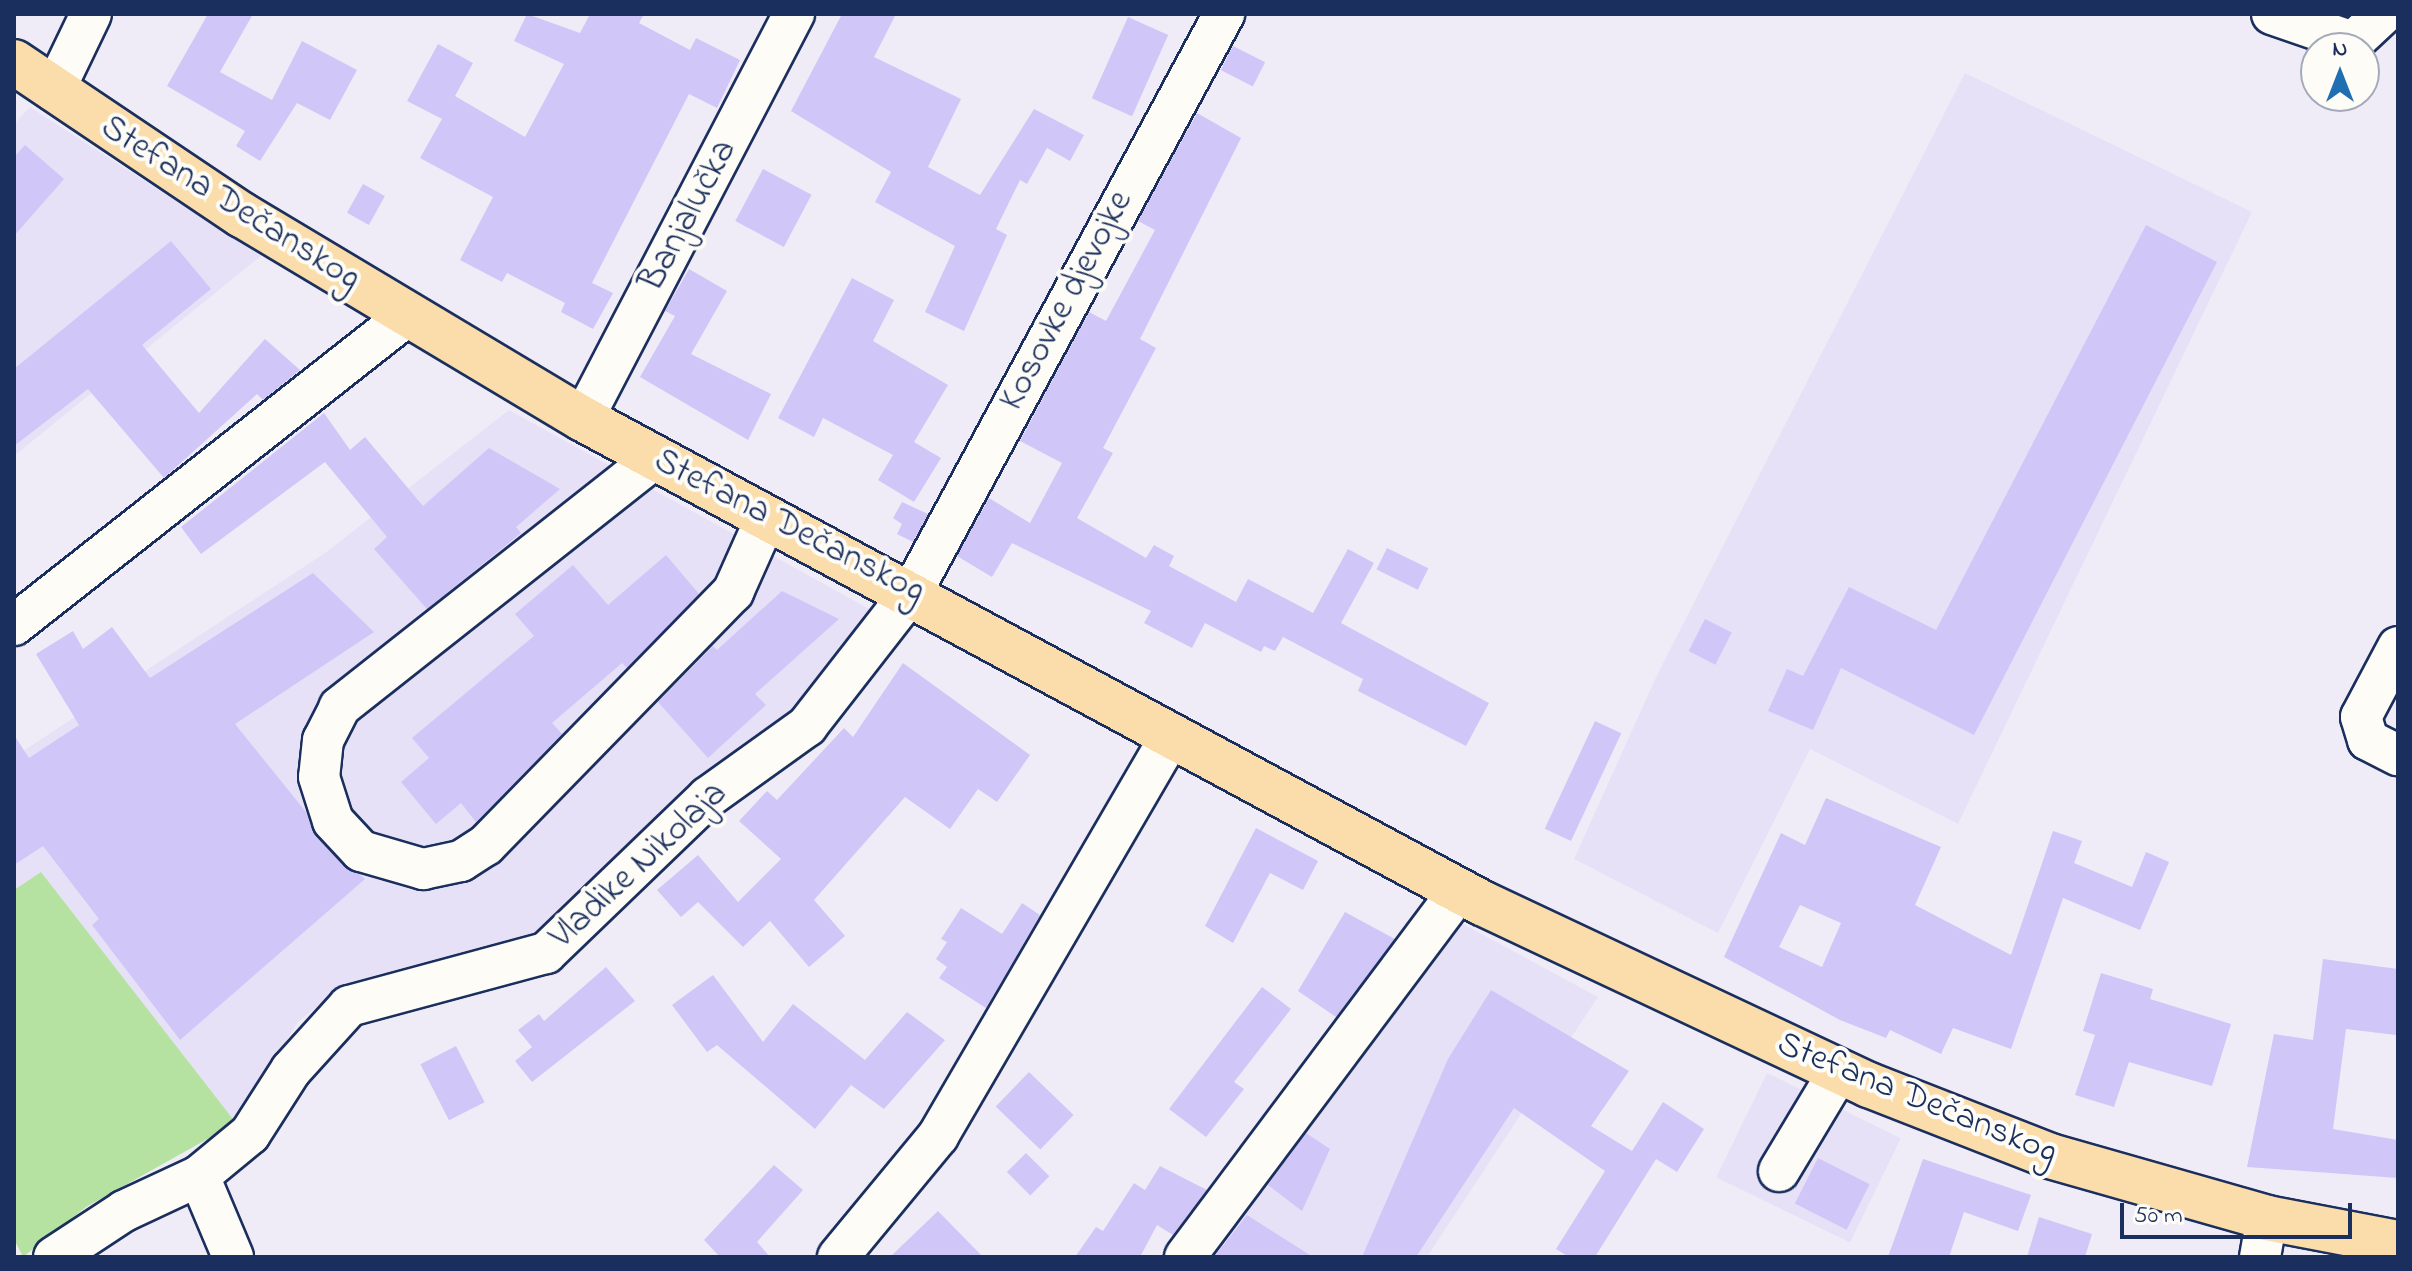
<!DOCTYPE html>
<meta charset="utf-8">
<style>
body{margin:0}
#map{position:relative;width:2412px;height:1271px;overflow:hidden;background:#f0ecf7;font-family:"Indie Flower",sans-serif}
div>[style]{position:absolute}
.built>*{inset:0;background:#e7e1f7;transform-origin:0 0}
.green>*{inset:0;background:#b5e2a1}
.building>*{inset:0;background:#d1c6f8;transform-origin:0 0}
.roads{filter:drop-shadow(2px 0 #1b2f5e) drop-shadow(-2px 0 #1b2f5e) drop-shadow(0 2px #1b2f5e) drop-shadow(0 -2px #1b2f5e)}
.minor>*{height:40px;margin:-20px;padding:0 20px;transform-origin:20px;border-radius:20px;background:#fdfcf7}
.major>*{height:44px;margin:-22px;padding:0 22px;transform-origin:22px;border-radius:22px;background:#faddab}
span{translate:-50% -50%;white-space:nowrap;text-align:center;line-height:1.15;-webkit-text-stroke:8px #fdfcf7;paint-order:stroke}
.street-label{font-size:36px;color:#1b2f5e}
.frame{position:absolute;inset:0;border:16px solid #1b2f5e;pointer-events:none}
.north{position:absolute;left:2300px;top:32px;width:80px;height:80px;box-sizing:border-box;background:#fdfcf7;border:2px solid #a3aaba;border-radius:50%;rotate:0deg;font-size:22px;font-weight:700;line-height:32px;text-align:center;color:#1b2f5e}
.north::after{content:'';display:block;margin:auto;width:28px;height:36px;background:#1f6fb2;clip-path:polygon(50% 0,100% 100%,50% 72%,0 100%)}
.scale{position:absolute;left:2120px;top:1203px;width:232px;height:36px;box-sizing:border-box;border:4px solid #1b2f5e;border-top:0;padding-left:10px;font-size:24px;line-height:28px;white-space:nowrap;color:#1b2f5e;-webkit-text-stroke:6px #fdfcf7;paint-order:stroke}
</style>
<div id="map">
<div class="built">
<i style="clip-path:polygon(1965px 73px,2252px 212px,1958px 824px,1810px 749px,1718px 933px,1574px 859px,1657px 675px)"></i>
<i style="clip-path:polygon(30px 107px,261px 256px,14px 456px,14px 124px)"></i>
<i style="clip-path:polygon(509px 410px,882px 616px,795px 716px,516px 953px,332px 994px,297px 1023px,236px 1123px,41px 872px,14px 890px,14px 757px,325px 553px)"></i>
<i style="clip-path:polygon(1437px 910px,1598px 997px,1427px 1257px,1172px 1257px)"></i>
<i style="left:1767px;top:1073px;width:149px;height:116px;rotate:26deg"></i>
</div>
<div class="green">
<i style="clip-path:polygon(41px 872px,236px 1123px,86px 1207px,23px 1257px,14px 1239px,14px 890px)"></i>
</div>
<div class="building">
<i style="clip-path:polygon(208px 14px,253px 14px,220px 72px,272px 100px,302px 41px,357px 70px,330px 120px,297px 103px,260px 161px,236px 146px,245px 131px,167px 86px)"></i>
<i style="clip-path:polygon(527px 14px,580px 33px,590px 14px,644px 14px,639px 23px,690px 50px,696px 38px,740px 60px,717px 108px,689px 94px,592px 283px,613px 293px,593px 329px,561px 312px,565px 303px,507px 273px,502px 282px,460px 260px,493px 197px,420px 158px,442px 119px,407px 101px,438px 44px,473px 63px,455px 96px,525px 137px,564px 64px,514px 41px)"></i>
<i style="clip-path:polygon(842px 14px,896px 14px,874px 57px,961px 99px,928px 167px,980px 195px,1034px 109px,1084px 135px,1070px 161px,1047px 148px,1027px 184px,1020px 180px,996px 229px,1007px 235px,964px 331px,925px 312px,955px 246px,875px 202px,891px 172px,791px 111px)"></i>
<i style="left:1128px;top:17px;width:44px;height:89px;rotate:24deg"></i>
<i style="left:1233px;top:46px;width:36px;height:27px;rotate:27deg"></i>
<i style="clip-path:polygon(1197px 113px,1241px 138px,1140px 339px,1156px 348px,1103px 448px,1113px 453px,1077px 518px,1146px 558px,1154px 545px,1174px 556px,1169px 566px,1236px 602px,1248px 579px,1313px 613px,1348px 549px,1374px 563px,1341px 623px,1489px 703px,1466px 746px,1358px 691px,1363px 679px,1283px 637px,1275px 651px,1264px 646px,1261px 652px,1205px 623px,1192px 648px,1144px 623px,1151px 611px,1012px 543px,992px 577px,957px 556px,989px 498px,1030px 523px,1062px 463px,1020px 441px,1089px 312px,1106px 321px,1155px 230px,1138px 221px)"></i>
<i style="clip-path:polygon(25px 145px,64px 179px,14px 236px,14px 157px)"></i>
<i style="left:763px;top:169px;width:55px;height:59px;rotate:28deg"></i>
<i style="left:363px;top:184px;width:25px;height:33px;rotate:29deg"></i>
<i style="clip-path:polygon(2146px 225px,2217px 262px,1974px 735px,1841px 668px,1813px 730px,1768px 711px,1787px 669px,1803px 676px,1849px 587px,1936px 630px)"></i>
<i style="clip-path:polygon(171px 241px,211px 289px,142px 345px,199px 413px,265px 339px,300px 370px,263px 400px,257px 394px,164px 478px,88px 389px,14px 446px,14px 369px)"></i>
<i style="clip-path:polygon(689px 269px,727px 291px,691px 354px,771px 394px,748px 440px,640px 377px,675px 316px,665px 311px)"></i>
<i style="clip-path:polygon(852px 278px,894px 300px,873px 341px,948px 385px,914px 442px,941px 458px,914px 502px,878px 480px,893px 455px,823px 418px,814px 437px,778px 418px)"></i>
<i style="clip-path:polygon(324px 413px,350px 450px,365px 437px,423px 506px,489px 448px,560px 489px,516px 527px,521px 533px,427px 609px,374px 549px,387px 537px,325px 462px,201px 554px,181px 527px)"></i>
<i style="clip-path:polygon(902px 502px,928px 514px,913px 542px,897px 534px,902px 524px,893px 518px)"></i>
<i style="left:1387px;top:548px;width:46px;height:24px;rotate:26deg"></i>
<i style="clip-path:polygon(666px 555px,699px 594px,627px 668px,622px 663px,552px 723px,562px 734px,476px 822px,461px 803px,436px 824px,401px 782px,429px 758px,412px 738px,534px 636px,515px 614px,573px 565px,608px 605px)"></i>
<i style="clip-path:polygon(313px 573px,374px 632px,235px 724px,306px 812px,316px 837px,365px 879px,180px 1040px,92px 925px,99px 919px,43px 846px,14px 865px,14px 735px,29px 758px,79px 725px,36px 654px,73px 631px,83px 649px,112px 627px,150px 678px)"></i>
<i style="clip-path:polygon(782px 591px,839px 619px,755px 694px,766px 705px,708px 758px,658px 702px,713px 646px,717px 650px)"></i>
<i style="left:1705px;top:619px;width:30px;height:36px;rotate:27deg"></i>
<i style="clip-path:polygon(903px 663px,1030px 755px,997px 802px,978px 789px,950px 829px,905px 797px,814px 900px,845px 936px,809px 967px,770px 921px,743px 947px,698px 902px,681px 917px,657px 890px,698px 855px,738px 902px,781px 859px,739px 821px,767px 791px,777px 800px,844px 728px,853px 737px)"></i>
<i style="left:1595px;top:721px;width:29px;height:119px;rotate:25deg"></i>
<i style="clip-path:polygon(evenodd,1826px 798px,1941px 847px,1915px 905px,2011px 955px,2053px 831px,2082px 841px,2074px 863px,2132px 887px,2146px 852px,2169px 862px,2140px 930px,2063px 898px,2011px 1049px,1953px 1028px,1941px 1054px,1890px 1030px,1886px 1038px,1840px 1020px,1724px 957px,1781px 833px,1805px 845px,1826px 798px,1800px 905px,1841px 923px,1822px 967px,1779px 947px,1800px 905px)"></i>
<i style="clip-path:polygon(1256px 828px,1318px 861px,1303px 890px,1270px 873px,1233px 943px,1205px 926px)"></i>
<i style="clip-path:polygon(1022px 903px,1040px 915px,986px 1008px,939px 978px,947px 967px,936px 959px,947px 942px,941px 939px,961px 908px,1002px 934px)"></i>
<i style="clip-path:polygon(1345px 912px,1395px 939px,1336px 1017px,1298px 991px)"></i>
<i style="clip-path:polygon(2323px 959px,2398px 969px,2396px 1035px,2346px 1029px,2333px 1129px,2398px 1140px,2398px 1178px,2247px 1167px,2274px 1034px,2313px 1040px)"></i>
<i style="clip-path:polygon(606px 967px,635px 1001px,532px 1082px,515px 1061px,532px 1047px,518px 1030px,539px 1014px,544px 1021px)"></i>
<i style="clip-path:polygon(2101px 973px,2153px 989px,2150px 999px,2231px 1024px,2212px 1086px,2129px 1062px,2114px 1107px,2075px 1095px,2095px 1035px,2083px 1031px)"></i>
<i style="clip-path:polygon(713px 975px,763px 1042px,793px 1004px,865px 1060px,907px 1012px,945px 1040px,884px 1109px,851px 1085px,815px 1129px,717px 1045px,707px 1052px,672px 1005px)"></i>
<i style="clip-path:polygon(1262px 987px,1291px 1009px,1234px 1082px,1244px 1089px,1206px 1137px,1169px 1109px)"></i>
<i style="clip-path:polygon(1491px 990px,1629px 1071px,1591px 1126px,1632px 1151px,1663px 1102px,1704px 1129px,1677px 1172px,1656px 1159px,1595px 1257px,1569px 1257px,1556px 1249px,1605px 1171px,1514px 1108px,1416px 1257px,1362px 1257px,1448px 1059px)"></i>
<i style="left:456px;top:1046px;width:63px;height:40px;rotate:63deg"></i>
<i style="left:1029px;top:1072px;width:62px;height:48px;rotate:44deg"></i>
<i style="clip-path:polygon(1306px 1133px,1330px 1149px,1302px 1211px,1268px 1185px)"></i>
<i style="left:1026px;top:1153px;width:33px;height:27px;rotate:45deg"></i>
<i style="left:1818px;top:1158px;width:58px;height:51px;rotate:27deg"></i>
<i style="clip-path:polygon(1923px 1159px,2031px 1195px,2018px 1231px,1964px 1212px,1949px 1257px,1888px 1257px)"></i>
<i style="clip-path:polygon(774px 1165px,803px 1190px,757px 1242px,770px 1257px,720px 1257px,704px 1240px)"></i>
<i style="clip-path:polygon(1160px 1166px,1207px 1190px,1173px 1235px,1157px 1225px,1140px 1257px,1075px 1257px,1096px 1227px,1103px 1231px,1134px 1183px,1145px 1190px)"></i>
<i style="clip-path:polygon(938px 1211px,983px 1257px,890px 1257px)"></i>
<i style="clip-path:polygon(1247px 1215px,1313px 1257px,1214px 1257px)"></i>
<i style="clip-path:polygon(2039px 1217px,2092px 1234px,2085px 1257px,2027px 1257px)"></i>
</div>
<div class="roads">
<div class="minor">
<i style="left:2272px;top:14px;width:86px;rotate:19.1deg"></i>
<i style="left:2353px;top:42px;width:41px;rotate:-43deg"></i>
<i style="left:54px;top:91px;width:85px;rotate:-64.3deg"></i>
<i style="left:583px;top:419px;width:457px;rotate:-62.5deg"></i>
<i style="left:655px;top:458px;width:402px;rotate:141.7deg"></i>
<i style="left:340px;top:707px;width:37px;rotate:117deg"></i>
<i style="left:323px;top:740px;width:37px;rotate:96deg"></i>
<i style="left:319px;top:777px;width:46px;rotate:72.3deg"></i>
<i style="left:333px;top:821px;width:41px;rotate:47deg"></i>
<i style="left:361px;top:851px;width:65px;rotate:16.2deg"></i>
<i style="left:423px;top:869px;width:39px;rotate:-12deg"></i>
<i style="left:461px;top:861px;width:30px;rotate:-33deg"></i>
<i style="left:486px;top:845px;width:354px;rotate:-45.7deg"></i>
<i style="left:733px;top:592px;width:83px;rotate:-65.9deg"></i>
<i style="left:14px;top:625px;width:500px;rotate:-38.2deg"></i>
<i style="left:2398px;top:647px;width:79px;rotate:117.9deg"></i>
<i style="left:2361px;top:717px;width:24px;rotate:73deg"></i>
<i style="left:2368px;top:740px;width:34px;rotate:27deg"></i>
<i style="left:1779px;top:1171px;width:117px;rotate:-59deg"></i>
<i style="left:199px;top:1176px;width:88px;rotate:67.2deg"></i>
<i style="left:54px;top:1257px;width:84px;rotate:-33.3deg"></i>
<i style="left:124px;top:1211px;width:83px;rotate:-25deg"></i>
<i style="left:199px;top:1176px;width:66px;rotate:-39.5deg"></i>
<i style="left:250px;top:1134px;width:76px;rotate:-57.4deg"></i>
<i style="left:291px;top:1070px;width:86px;rotate:-47.8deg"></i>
<i style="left:349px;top:1006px;width:204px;rotate:-15.1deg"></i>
<i style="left:546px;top:953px;width:225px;rotate:-43.9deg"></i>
<i style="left:708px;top:797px;width:122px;rotate:-35.6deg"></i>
<i style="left:807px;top:726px;width:172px;rotate:-52.1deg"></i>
<i style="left:913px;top:590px;width:655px;rotate:-61.63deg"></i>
<i style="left:838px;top:1257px;width:157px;rotate:-50.4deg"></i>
<i style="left:938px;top:1136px;width:465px;rotate:-59.8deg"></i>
<i style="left:1185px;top:1257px;width:457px;rotate:-53.2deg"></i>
<i style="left:2260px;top:1257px;width:40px;rotate:-80deg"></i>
</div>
<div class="major">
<i style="left:14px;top:62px;width:275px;rotate:33.9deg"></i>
<i style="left:242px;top:215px;width:397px;rotate:30.9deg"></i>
<i style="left:583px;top:419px;width:1021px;rotate:28.3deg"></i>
<i style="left:1482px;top:903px;width:428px;rotate:25.2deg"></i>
<i style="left:1869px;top:1085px;width:194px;rotate:21.4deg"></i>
<i style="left:2050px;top:1156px;width:226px;rotate:15.9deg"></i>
<i style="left:2267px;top:1218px;width:133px;rotate:10.8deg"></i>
</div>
</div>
<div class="street-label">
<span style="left:230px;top:204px;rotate:32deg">Stefana Dečanskog</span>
<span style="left:689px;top:216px;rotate:-62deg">Banjalučka</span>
<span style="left:1067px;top:301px;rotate:-62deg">Kosovke djevojke</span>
<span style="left:789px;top:527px;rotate:27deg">Stefana Dečanskog</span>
<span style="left:639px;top:866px;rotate:-43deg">Vladike Nikolaja</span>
<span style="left:1917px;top:1099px;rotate:22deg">Stefana Dečanskog</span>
</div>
<div class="frame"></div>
<div class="north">N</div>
<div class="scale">50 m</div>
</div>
